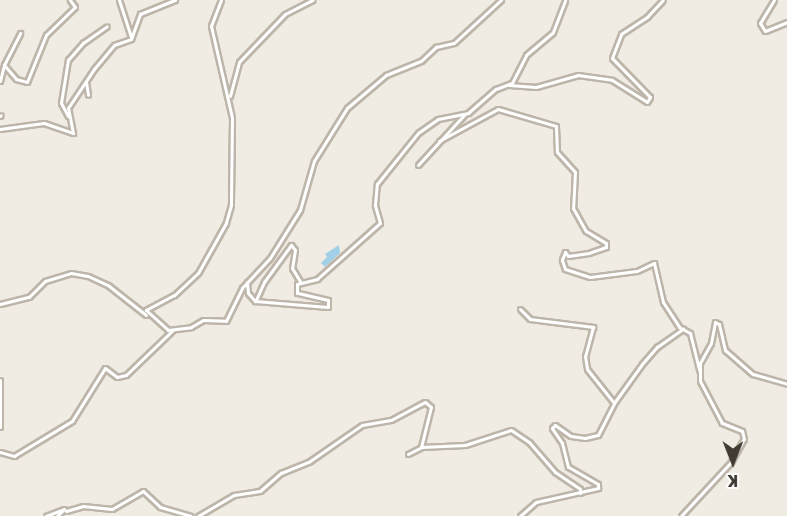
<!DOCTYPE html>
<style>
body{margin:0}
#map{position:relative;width:787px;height:516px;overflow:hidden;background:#f0ebe3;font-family:Rubik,sans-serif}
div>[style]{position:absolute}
.water>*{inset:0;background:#a3d0e9}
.roads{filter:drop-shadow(2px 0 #bdb5a9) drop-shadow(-2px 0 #bdb5a9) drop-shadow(0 2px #bdb5a9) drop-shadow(0 -2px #bdb5a9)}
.street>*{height:3px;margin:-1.5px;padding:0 1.5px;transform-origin:1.5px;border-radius:1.5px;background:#fff}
span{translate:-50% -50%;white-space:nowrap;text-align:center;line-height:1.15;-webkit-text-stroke:4.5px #fff;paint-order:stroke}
.north{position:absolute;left:703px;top:432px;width:60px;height:60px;-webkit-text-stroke:4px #fff;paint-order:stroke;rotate:180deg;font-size:16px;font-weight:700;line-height:24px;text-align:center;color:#413b34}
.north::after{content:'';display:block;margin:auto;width:21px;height:27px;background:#413b34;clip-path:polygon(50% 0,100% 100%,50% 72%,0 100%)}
</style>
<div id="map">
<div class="water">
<i style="clip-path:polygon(339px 245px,340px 253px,325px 267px,321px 263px,327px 257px,325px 254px)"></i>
</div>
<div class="roads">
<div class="street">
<i style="left:119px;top:0;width:40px;rotate:72deg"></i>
<i style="left:221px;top:0;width:28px;rotate:111deg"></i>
<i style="left:211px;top:26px;width:94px;rotate:77.1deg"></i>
<i style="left:232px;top:118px;width:87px;rotate:90.7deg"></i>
<i style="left:231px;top:205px;width:19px;rotate:106deg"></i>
<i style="left:226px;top:223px;width:57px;rotate:119.2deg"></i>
<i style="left:198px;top:273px;width:33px;rotate:137deg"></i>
<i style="left:174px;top:295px;width:32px;rotate:152deg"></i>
<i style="left:146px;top:310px;width:30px;rotate:42deg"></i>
<i style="left:168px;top:330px;width:23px;rotate:-7deg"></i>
<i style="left:191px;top:327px;width:14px;rotate:-30deg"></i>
<i style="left:203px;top:320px;width:23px;rotate:2deg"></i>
<i style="left:226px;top:321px;width:37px;rotate:-64deg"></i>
<i style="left:242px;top:288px;width:41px;rotate:-47deg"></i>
<i style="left:270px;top:258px;width:57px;rotate:-58deg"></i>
<i style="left:300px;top:210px;width:51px;rotate:-74.1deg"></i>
<i style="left:314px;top:161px;width:62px;rotate:-58.1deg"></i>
<i style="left:347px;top:108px;width:51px;rotate:-40.2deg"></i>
<i style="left:386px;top:75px;width:38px;rotate:-22deg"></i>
<i style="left:421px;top:61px;width:21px;rotate:-43deg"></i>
<i style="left:436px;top:47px;width:18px;rotate:-13deg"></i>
<i style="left:454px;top:43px;width:64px;rotate:-42.5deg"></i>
<i style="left:774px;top:0;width:27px;rotate:121deg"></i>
<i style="left:760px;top:23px;width:9px;rotate:58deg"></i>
<i style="left:765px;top:31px;width:24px;rotate:-22deg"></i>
<i style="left:4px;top:65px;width:36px;rotate:-63deg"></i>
<i style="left:0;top:81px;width:16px;rotate:-76deg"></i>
<i style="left:4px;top:65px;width:18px;rotate:49deg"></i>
<i style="left:16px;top:79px;width:11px;rotate:15deg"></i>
<i style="left:27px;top:82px;width:51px;rotate:-68deg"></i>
<i style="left:46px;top:35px;width:40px;rotate:-44deg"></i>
<i style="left:75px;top:7px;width:9px;rotate:-126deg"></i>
<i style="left:86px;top:82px;width:13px;rotate:81deg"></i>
<i style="left:509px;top:85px;width:27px;rotate:4deg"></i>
<i style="left:536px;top:87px;width:44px;rotate:-15.9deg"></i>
<i style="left:578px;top:75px;width:34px;rotate:8deg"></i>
<i style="left:612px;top:80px;width:41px;rotate:32.2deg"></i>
<i style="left:647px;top:102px;width:6px;rotate:-59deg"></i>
<i style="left:650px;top:97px;width:54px;rotate:-134.3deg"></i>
<i style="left:612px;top:58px;width:26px;rotate:-69deg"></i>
<i style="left:621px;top:34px;width:31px;rotate:-33deg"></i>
<i style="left:647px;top:17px;width:23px;rotate:-47deg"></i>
<i style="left:230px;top:96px;width:35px;rotate:-75deg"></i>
<i style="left:239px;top:62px;width:66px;rotate:-46.2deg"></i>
<i style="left:285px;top:14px;width:31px;rotate:-27deg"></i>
<i style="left:0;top:116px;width:1px;rotate:-45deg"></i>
<i style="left:68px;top:116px;width:15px;rotate:-118deg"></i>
<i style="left:61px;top:103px;width:44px;rotate:-80.8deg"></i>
<i style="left:68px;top:60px;width:23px;rotate:-49deg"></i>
<i style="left:83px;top:43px;width:29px;rotate:-35deg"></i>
<i style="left:0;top:129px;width:44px;rotate:-7.8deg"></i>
<i style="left:44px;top:123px;width:31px;rotate:19deg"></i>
<i style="left:73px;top:133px;width:25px;rotate:-101deg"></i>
<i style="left:68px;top:108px;width:47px;rotate:-56.3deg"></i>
<i style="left:94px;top:69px;width:31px;rotate:-50deg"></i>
<i style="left:114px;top:45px;width:18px;rotate:-19deg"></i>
<i style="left:131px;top:39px;width:27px;rotate:-70deg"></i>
<i style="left:140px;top:14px;width:38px;rotate:-22deg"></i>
<i style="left:439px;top:141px;width:67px;rotate:-28.5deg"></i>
<i style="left:498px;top:109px;width:60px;rotate:16.3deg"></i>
<i style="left:556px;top:126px;width:26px;rotate:88deg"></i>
<i style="left:557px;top:152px;width:27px;rotate:48deg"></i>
<i style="left:575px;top:172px;width:36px;rotate:93deg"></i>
<i style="left:573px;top:208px;width:26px;rotate:61deg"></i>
<i style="left:586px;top:231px;width:23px;rotate:31deg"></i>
<i style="left:606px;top:243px;width:4px;rotate:90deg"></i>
<i style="left:606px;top:247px;width:18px;rotate:161deg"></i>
<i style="left:589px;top:253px;width:21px;rotate:172deg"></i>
<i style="left:568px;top:256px;width:5px;rotate:-127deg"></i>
<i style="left:565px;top:252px;width:9px;rotate:111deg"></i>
<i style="left:562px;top:260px;width:9px;rotate:72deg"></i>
<i style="left:565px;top:269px;width:26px;rotate:18deg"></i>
<i style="left:590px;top:277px;width:47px;rotate:-7.3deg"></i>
<i style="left:637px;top:271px;width:19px;rotate:-25deg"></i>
<i style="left:654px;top:263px;width:40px;rotate:77deg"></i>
<i style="left:663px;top:302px;width:30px;rotate:57deg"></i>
<i style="left:679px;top:327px;width:13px;rotate:29deg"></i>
<i style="left:690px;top:333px;width:38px;rotate:76deg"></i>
<i style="left:418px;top:165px;width:68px;rotate:-47.4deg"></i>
<i style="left:247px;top:282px;width:11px;rotate:85deg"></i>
<i style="left:248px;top:293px;width:11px;rotate:49deg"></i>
<i style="left:255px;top:301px;width:73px;rotate:4.7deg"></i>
<i style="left:328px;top:307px;width:7px;rotate:-90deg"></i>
<i style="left:328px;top:300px;width:32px;rotate:-167deg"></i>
<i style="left:297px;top:293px;width:9px;rotate:-90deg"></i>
<i style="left:297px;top:284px;width:21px;rotate:-14deg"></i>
<i style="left:317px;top:279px;width:84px;rotate:-41.6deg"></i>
<i style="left:380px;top:223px;width:19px;rotate:-106deg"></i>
<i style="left:375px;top:205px;width:21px;rotate:-85deg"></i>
<i style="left:377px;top:184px;width:65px;rotate:-51.2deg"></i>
<i style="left:418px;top:133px;width:24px;rotate:-35deg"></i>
<i style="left:438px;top:119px;width:31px;rotate:-11deg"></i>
<i style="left:468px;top:113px;width:37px;rotate:-41deg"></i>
<i style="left:496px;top:89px;width:17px;rotate:-21deg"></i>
<i style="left:512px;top:83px;width:31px;rotate:-63deg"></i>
<i style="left:526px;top:55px;width:35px;rotate:-40deg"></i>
<i style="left:553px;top:32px;width:34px;rotate:-69deg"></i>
<i style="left:256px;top:300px;width:20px;rotate:-66deg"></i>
<i style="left:264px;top:282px;width:46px;rotate:-53.9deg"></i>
<i style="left:291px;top:245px;width:6px;rotate:51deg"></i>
<i style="left:295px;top:250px;width:18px;rotate:99deg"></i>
<i style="left:292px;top:268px;width:17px;rotate:59deg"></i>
<i style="left:0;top:304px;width:30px;rotate:-14deg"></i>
<i style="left:29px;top:297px;width:23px;rotate:-45deg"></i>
<i style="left:45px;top:281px;width:27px;rotate:-17deg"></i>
<i style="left:71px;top:273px;width:17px;rotate:10deg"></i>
<i style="left:88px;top:276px;width:23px;rotate:25deg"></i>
<i style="left:109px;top:286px;width:47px;rotate:38.1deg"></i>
<i style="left:520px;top:309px;width:14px;rotate:45deg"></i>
<i style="left:530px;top:319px;width:64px;rotate:7.2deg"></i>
<i style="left:593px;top:327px;width:30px;rotate:105deg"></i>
<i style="left:585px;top:356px;width:13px;rotate:81deg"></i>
<i style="left:587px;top:369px;width:43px;rotate:51.5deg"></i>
<i style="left:0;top:380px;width:47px;rotate:90deg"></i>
<i style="left:0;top:452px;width:15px;rotate:16deg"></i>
<i style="left:14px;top:456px;width:68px;rotate:-31.1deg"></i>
<i style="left:72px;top:421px;width:62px;rotate:-58.1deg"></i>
<i style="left:105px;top:368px;width:15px;rotate:37deg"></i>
<i style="left:117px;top:377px;width:9px;rotate:-13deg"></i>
<i style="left:126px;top:375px;width:65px;rotate:-43.8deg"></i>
<i style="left:408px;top:454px;width:16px;rotate:-27deg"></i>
<i style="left:66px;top:511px;width:18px;rotate:-16deg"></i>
<i style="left:83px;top:506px;width:29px;rotate:6deg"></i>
<i style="left:112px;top:509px;width:36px;rotate:-30deg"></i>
<i style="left:143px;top:491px;width:23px;rotate:43deg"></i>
<i style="left:160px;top:507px;width:32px;rotate:16deg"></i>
<i style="left:46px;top:516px;width:19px;rotate:-21deg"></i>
<i style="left:64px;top:509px;width:10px;rotate:135deg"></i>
<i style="left:198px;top:516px;width:42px;rotate:-30.3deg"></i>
<i style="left:234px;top:495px;width:26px;rotate:-9deg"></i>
<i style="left:260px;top:491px;width:28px;rotate:-41deg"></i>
<i style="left:281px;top:473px;width:31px;rotate:-22deg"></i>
<i style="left:310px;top:461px;width:63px;rotate:-34.7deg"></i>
<i style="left:362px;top:425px;width:29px;rotate:-10deg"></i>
<i style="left:391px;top:420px;width:38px;rotate:-28deg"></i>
<i style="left:425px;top:402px;width:8px;rotate:40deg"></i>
<i style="left:431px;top:407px;width:41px;rotate:104deg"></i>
<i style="left:421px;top:447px;width:44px;rotate:-2.6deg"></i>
<i style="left:465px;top:445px;width:48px;rotate:-18.1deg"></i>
<i style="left:511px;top:430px;width:22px;rotate:34deg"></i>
<i style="left:529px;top:442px;width:40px;rotate:49deg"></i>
<i style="left:555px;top:472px;width:30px;rotate:34deg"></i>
<i style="left:580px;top:489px;width:4px;rotate:90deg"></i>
<i style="left:520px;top:516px;width:21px;rotate:-41deg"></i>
<i style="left:536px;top:502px;width:64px;rotate:-12.7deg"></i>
<i style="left:598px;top:488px;width:4px;rotate:-90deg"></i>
<i style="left:598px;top:484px;width:34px;rotate:-150deg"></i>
<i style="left:568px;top:467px;width:25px;rotate:-104deg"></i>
<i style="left:562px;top:443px;width:18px;rotate:-124deg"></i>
<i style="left:552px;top:428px;width:4px;rotate:-45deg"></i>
<i style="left:555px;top:425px;width:19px;rotate:35deg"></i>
<i style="left:571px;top:436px;width:14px;rotate:8deg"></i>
<i style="left:585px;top:438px;width:13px;rotate:-13deg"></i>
<i style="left:598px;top:435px;width:36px;rotate:-63deg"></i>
<i style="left:614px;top:403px;width:48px;rotate:-54.3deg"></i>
<i style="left:642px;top:364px;width:23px;rotate:-49deg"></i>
<i style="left:657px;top:347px;width:32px;rotate:-35deg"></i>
<i style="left:681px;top:516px;width:74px;rotate:-47.2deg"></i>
<i style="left:731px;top:462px;width:26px;rotate:-61deg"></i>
<i style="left:744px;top:439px;width:8px;rotate:-104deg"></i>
<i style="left:742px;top:431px;width:22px;rotate:-158deg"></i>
<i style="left:722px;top:423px;width:47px;rotate:-117.6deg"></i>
<i style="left:700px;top:381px;width:18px;rotate:-90deg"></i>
<i style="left:700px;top:363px;width:23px;rotate:-61deg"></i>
<i style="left:711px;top:343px;width:21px;rotate:-79deg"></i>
<i style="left:715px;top:322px;width:4px;rotate:27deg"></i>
<i style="left:719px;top:324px;width:27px;rotate:77deg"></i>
<i style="left:725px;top:350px;width:37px;rotate:41deg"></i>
<i style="left:753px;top:374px;width:35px;rotate:16deg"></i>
</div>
</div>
<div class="north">K</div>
</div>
